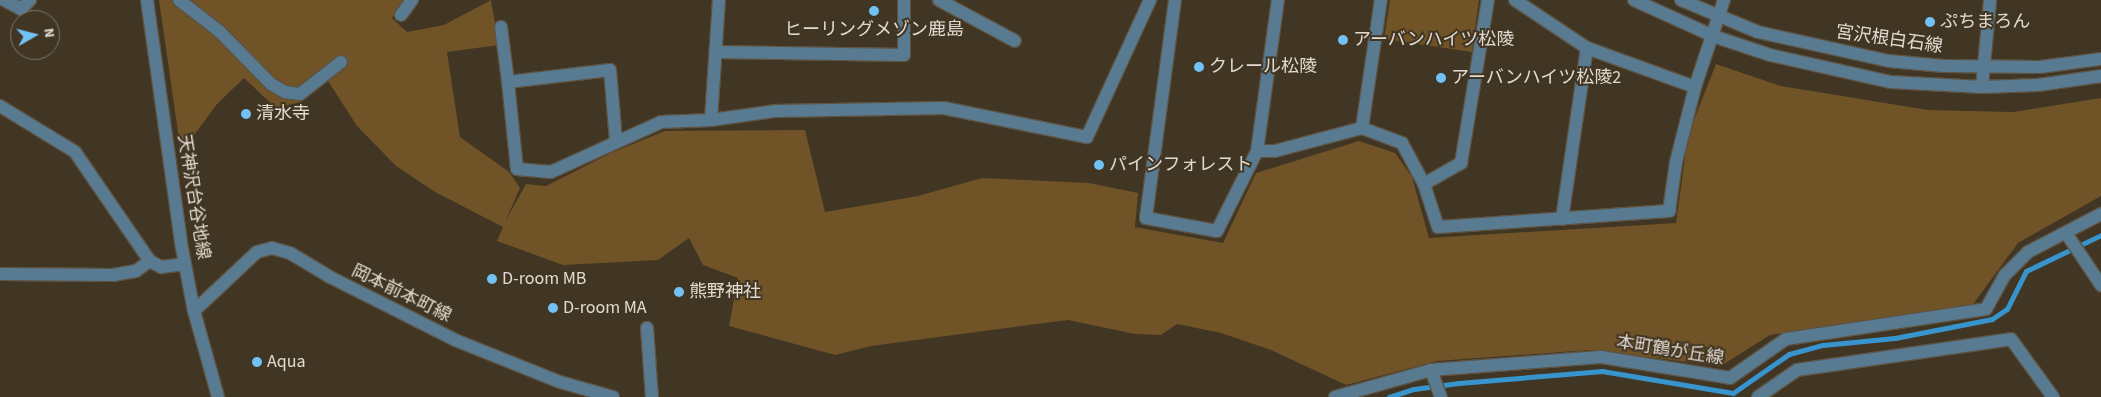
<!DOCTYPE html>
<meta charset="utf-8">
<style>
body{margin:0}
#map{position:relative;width:2101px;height:397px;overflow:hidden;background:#413523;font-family:"Source Sans 3","Noto Sans JP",sans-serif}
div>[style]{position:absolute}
.green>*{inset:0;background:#705327}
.stream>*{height:5px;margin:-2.5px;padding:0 2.5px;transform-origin:2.5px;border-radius:2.5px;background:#3794cc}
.roads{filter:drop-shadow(1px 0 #5e5342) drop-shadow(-1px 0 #5e5342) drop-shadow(0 1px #5e5342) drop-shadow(0 -1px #5e5342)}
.minor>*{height:12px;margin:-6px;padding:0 6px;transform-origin:6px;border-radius:6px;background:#587b92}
.dots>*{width:14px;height:14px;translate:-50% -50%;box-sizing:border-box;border:2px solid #413523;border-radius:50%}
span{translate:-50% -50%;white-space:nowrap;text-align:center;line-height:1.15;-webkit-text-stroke:4px #413523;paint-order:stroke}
.poi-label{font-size:18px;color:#e2dad0}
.left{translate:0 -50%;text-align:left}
.street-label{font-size:18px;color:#e2dad0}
.north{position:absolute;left:10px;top:10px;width:50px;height:50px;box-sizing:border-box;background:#413523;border:1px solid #817768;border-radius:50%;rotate:82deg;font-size:14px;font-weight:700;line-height:20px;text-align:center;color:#e2dad0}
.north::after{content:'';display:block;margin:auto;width:18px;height:22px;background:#72c1f5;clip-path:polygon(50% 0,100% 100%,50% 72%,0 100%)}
</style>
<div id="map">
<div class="green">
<i style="clip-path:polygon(159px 0,405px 0,392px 18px,407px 32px,444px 25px,491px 0,499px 45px,447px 52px,460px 137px,509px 172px,520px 188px,505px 222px,526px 184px,546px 186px,611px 153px,665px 131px,805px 130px,825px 212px,918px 196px,982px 178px,1089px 183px,1138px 193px,1135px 227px,1223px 243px,1256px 173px,1359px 141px,1395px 153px,1412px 177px,1429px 238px,1676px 223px,1688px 135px,1716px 64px,1781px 86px,1928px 110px,2013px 112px,2101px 98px,2101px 196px,2018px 243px,1971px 307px,1770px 335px,1721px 366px,1590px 350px,1437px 361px,1346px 385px,1271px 350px,1221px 333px,1177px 324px,1161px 335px,1135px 334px,1068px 320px,871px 346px,835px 355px,729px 326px,738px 278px,703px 265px,689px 238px,658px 260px,563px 265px,497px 241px,503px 227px,435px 192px,396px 166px,357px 126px,328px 81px,301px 102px,276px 108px,244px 78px,217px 104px,181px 153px)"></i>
<i style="clip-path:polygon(1390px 0,1479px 0,1472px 52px,1384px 39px)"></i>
</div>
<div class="stream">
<i style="left:1389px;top:397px;width:26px;rotate:-18deg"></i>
<i style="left:1414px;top:389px;width:45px;rotate:-7.6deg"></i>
<i style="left:1459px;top:383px;width:144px;rotate:-4.8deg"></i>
<i style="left:1602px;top:371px;width:133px;rotate:9.5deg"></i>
<i style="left:1733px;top:393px;width:68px;rotate:-34.9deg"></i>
<i style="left:1789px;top:354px;width:35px;rotate:-15deg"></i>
<i style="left:1823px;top:345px;width:72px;rotate:-5.6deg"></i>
<i style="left:1895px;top:338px;width:99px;rotate:-11.1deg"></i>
<i style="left:1992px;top:319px;width:18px;rotate:-34deg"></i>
<i style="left:2007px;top:309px;width:42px;rotate:-63.4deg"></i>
<i style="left:2026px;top:271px;width:83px;rotate:-25.6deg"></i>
</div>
<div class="roads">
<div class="minor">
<i style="left:4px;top:0;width:19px;rotate:28deg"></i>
<i style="left:21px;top:9px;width:13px;rotate:-45deg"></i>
<i style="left:147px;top:0;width:245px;rotate:82deg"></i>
<i style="left:181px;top:243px;width:69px;rotate:79.2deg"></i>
<i style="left:194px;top:311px;width:89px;rotate:74.4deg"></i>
<i style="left:179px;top:0;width:51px;rotate:37.8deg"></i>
<i style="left:219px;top:31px;width:74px;rotate:45.5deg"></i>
<i style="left:271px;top:84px;width:16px;rotate:30deg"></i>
<i style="left:285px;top:92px;width:15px;rotate:8deg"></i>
<i style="left:300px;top:94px;width:52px;rotate:-38deg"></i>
<i style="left:939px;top:0;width:86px;rotate:28.3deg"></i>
<i style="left:1175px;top:0;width:220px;rotate:97.6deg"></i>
<i style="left:1146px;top:218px;width:72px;rotate:10.4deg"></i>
<i style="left:1217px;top:231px;width:89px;rotate:-63.4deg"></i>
<i style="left:1257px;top:151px;width:152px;rotate:-82.1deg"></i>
<i style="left:1515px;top:0;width:87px;rotate:33.7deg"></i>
<i style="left:1587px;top:48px;width:115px;rotate:19.9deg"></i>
<i style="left:1634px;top:0;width:87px;rotate:24.5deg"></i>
<i style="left:1713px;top:36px;width:60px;rotate:18.4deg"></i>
<i style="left:1770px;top:55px;width:124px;rotate:12.6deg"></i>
<i style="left:1891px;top:82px;width:91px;rotate:3.1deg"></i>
<i style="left:1982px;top:87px;width:56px;rotate:-2deg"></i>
<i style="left:2038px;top:85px;width:64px;rotate:-8.1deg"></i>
<i style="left:1681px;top:0;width:83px;rotate:22.6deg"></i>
<i style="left:1758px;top:32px;width:134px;rotate:12.5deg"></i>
<i style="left:1889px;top:61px;width:55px;rotate:5.2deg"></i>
<i style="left:1944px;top:66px;width:96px;rotate:0.6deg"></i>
<i style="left:2040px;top:67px;width:62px;rotate:-7.5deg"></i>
<i style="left:401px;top:15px;width:19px;rotate:-54deg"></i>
<i style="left:501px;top:27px;width:55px;rotate:82.7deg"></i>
<i style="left:716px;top:52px;width:188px;rotate:0.9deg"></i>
<i style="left:904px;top:55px;width:55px;rotate:-90deg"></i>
<i style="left:1982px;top:87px;width:87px;rotate:-84.7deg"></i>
<i style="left:0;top:106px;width:88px;rotate:31.5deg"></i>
<i style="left:75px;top:152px;width:132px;rotate:55.5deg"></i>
<i style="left:150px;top:261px;width:13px;rotate:29deg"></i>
<i style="left:161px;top:267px;width:24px;rotate:-7deg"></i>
<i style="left:711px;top:120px;width:120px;rotate:-86.2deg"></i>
<i style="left:1362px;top:128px;width:129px;rotate:-81.6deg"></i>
<i style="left:616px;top:141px;width:71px;rotate:-94.8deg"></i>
<i style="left:610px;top:70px;width:103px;rotate:173.3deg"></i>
<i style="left:508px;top:82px;width:87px;rotate:84.1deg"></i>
<i style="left:517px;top:169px;width:34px;rotate:5deg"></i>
<i style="left:551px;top:172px;width:121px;rotate:-24.4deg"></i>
<i style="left:661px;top:122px;width:50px;rotate:-2.3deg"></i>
<i style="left:711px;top:120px;width:66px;rotate:-7.9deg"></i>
<i style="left:776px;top:111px;width:168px;rotate:-1deg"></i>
<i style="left:944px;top:108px;width:146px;rotate:11.5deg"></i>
<i style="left:1087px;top:137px;width:151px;rotate:-65.3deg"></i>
<i style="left:1257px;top:151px;width:18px"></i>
<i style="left:1275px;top:151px;width:90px;rotate:-14.8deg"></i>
<i style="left:1362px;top:128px;width:43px;rotate:20.6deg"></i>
<i style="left:1402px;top:143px;width:47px;rotate:61.8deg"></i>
<i style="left:1424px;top:184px;width:45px;rotate:72deg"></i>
<i style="left:1438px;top:227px;width:232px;rotate:-4deg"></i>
<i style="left:1669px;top:211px;width:49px;rotate:-81.9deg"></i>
<i style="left:1676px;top:162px;width:77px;rotate:-75.8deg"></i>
<i style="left:1695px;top:87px;width:92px;rotate:-71.6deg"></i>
<i style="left:1424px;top:184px;width:43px;rotate:-29.6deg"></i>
<i style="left:1461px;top:163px;width:165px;rotate:-80.6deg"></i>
<i style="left:1562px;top:219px;width:173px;rotate:-81.7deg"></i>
<i style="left:2066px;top:233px;width:63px;rotate:56.1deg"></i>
<i style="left:0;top:274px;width:113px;rotate:0.5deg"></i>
<i style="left:113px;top:275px;width:23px;rotate:-10deg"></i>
<i style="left:136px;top:271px;width:17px;rotate:-36deg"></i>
<i style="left:194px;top:311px;width:86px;rotate:-43.1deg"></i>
<i style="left:257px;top:252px;width:16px;rotate:-15deg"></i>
<i style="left:272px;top:248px;width:19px;rotate:16deg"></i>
<i style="left:290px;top:253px;width:47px;rotate:31deg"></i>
<i style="left:330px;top:277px;width:140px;rotate:26.7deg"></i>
<i style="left:455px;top:340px;width:113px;rotate:21.8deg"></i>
<i style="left:560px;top:382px;width:55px;rotate:15.8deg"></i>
<i style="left:647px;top:328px;width:69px;rotate:85.9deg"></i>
<i style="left:1431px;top:370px;width:29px;rotate:70deg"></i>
<i style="left:1335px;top:397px;width:100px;rotate:-15.7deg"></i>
<i style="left:1431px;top:370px;width:170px;rotate:-4.4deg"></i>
<i style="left:1601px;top:357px;width:131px;rotate:9.2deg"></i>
<i style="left:1730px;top:378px;width:68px;rotate:-34.9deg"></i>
<i style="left:1786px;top:339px;width:202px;rotate:-8.5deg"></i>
<i style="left:1986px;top:309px;width:39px;rotate:-61deg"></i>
<i style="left:2005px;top:275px;width:33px;rotate:-45deg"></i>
<i style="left:2028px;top:252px;width:82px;rotate:-27.5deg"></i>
<i style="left:1758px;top:397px;width:47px;rotate:-34.7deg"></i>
<i style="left:1797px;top:370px;width:216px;rotate:-8.2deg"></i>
<i style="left:2011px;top:339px;width:72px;rotate:54.1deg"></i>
</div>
</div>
<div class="dots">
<i style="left:874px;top:11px;background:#72c1f5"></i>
<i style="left:1930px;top:22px;background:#72c1f5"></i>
<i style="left:1343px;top:40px;background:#72c1f5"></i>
<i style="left:1199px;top:67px;background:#72c1f5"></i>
<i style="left:1441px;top:78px;background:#72c1f5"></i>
<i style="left:246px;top:114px;background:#72c1f5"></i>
<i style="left:1099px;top:165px;background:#72c1f5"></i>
<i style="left:492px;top:279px;background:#72c1f5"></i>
<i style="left:679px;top:292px;background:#72c1f5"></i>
<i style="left:553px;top:308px;background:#72c1f5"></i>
<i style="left:257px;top:362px;background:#72c1f5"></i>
</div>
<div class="poi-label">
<span class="left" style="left:1940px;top:22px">ぷちまろん</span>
<span style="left:874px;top:30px">ヒーリングメゾン鹿島</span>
<span class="left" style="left:1353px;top:40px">アーバンハイツ松陵</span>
<span class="left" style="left:1209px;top:67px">クレール松陵</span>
<span class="left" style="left:1451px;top:78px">アーバンハイツ松陵2</span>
<span class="left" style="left:256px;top:114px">清水寺</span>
<span class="left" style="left:1109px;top:165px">パインフォレスト</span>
<span class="left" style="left:502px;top:279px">D-room MB</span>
<span class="left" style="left:689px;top:292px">熊野神社</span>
<span class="left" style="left:563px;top:308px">D-room MA</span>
<span class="left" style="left:267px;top:362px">Aqua</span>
</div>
<div class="street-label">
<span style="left:1889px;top:40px;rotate:8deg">宮沢根白石線</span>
<span style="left:193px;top:197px;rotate:81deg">天神沢台谷地線</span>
<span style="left:401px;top:294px;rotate:26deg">岡本前本町線</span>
<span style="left:1670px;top:351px;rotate:9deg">本町鶴が丘線</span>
</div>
<div class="north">N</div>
</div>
